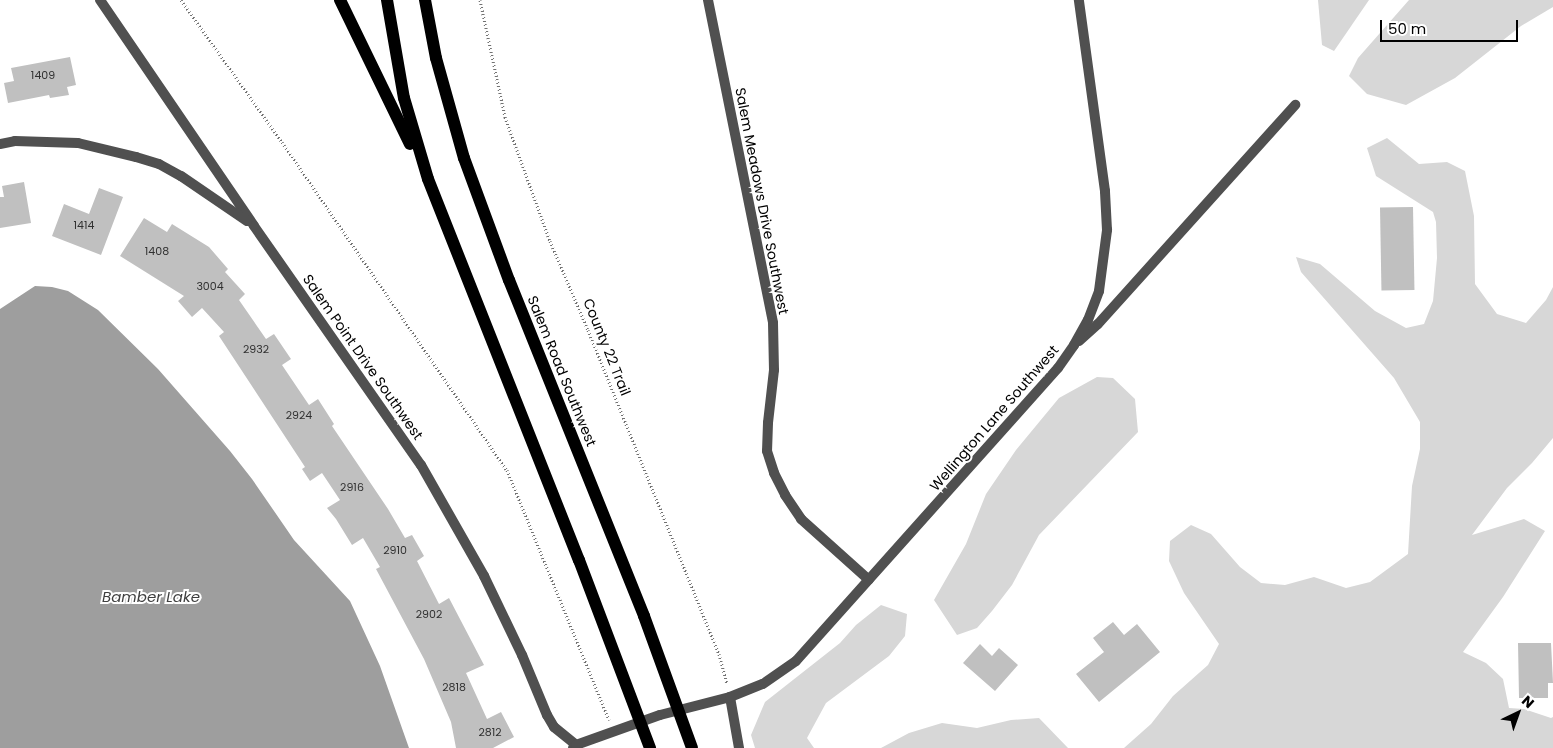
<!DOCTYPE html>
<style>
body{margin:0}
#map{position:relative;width:1553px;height:748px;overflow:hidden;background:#fff;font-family:Poppins,sans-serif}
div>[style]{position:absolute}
.green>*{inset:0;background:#d7d7d7}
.water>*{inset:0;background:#9e9e9e}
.building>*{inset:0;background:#c0c0c0;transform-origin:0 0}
.path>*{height:3px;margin-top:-1.5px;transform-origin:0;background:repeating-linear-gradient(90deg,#727272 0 1px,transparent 0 3.5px)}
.minor>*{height:10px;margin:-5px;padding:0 5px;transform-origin:5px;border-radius:5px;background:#505050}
.primary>*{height:12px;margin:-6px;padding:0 6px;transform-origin:6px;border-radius:6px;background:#000}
span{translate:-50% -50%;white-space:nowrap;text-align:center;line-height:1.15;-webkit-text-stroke:4px #fff;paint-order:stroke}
.number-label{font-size:11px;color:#303030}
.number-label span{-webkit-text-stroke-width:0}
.street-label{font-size:14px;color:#000}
.water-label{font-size:15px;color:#3f3f3f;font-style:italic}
.north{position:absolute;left:1493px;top:688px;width:50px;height:50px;-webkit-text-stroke:4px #fff;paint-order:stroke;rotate:42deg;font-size:14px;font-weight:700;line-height:20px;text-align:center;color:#000}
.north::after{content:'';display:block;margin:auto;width:18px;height:22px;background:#000;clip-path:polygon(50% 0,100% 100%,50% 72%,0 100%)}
.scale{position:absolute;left:1380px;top:20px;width:138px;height:22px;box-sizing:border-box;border:2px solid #000;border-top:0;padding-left:6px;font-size:15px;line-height:18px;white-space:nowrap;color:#000;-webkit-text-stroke:4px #fff;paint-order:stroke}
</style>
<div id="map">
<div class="green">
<i style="clip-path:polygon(1318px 0,1369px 0,1334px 51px,1322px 45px)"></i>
<i style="clip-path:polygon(1409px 0,1553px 0,1553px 7px,1521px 26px,1455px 78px,1406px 105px,1367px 94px,1349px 76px,1358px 58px)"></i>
<i style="clip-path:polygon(1387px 138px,1419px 164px,1447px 162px,1465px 171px,1474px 216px,1475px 284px,1497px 314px,1526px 323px,1546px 300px,1553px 287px,1553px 438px,1532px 463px,1507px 488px,1472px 535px,1524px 519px,1545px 531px,1503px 597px,1463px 652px,1486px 663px,1503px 679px,1509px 708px,1524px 709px,1551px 718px,1553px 717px,1553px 748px,1124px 748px,1151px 724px,1173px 696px,1208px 665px,1219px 644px,1184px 593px,1169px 561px,1170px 541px,1191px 525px,1211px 534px,1240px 567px,1261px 583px,1285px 585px,1314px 577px,1346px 588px,1370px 582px,1408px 554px,1412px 486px,1420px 449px,1420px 422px,1394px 378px,1301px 272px,1296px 257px,1320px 264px,1375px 311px,1406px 328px,1424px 324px,1433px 301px,1437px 258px,1436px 222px,1433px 212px,1376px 176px,1367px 148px)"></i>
<i style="clip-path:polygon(1097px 377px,1113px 378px,1135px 399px,1138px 432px,1039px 535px,1012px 585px,992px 611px,977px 628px,957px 635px,934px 600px,966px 544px,986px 494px,1016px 450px,1059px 398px)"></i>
<i style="clip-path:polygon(881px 605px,907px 614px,905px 636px,889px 656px,826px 703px,807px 738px,814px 748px,755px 748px,751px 735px,765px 702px,840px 643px,856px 625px)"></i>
<i style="clip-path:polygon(1039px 718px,1068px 748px,881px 748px,909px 733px,942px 723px,977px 728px,1011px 720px)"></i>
</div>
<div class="water">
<i style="clip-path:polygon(35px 286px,52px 287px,68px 291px,98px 310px,158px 369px,230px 451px,252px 479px,294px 540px,350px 601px,380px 666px,409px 748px,0 748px,0 309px)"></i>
</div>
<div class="building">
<i style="clip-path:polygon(70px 57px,76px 85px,67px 87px,69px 95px,50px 98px,49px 95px,8px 103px,4px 83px,14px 81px,11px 68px)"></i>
<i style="clip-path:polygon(24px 182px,31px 223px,0 228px,0 197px,4px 197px,2px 186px)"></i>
<i style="clip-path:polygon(99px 188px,123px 197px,101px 255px,52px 236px,64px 204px,89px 214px)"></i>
<i style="left:1413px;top:207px;width:83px;height:33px;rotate:89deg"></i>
<i style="clip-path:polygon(144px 218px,167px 232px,172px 224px,209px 247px,228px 269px,225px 272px,245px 294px,239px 300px,266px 339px,274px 334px,291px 359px,282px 365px,309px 405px,318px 399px,334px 424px,332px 426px,388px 509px,405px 538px,412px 535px,424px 556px,417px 561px,439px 604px,449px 598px,484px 665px,466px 673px,487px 719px,501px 712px,514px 737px,493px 748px,456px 748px,451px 722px,424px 659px,376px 569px,380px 567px,363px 538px,352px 545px,336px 519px,327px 508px,340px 500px,322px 473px,310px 481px,302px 469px,305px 467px,219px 336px,224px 332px,202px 308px,192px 317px,178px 301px,184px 296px,120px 256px)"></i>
<i style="clip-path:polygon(1113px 622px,1124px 635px,1137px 624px,1160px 652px,1099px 702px,1076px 674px,1104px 652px,1093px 638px)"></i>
<i style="clip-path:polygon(1518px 643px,1551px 643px,1553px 683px,1548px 683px,1548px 698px,1519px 698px)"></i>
<i style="clip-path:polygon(980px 644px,992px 656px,999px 648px,1018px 665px,995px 691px,963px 663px)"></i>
</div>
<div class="path">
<i style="left:181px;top:0;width:174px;rotate:54.6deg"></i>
<i style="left:282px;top:142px;width:398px;rotate:55.6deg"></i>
<i style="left:507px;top:470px;width:270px;rotate:67.8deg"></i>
<i style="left:480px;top:0;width:120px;rotate:77.9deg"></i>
<i style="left:505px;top:117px;width:132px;rotate:70.1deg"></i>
<i style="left:550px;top:241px;width:97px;rotate:66.9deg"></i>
<i style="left:588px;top:330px;width:349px;rotate:68deg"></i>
<i style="left:719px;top:654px;width:31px;rotate:75deg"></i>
</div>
<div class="minor">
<i style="left:100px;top:0;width:273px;rotate:55.7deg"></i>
<i style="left:254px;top:226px;width:292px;rotate:55.1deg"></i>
<i style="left:421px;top:465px;width:128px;rotate:60.4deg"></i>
<i style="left:484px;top:576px;width:88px;rotate:64.3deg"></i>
<i style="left:522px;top:655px;width:65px;rotate:67.4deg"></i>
<i style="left:547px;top:715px;width:14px;rotate:60deg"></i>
<i style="left:554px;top:727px;width:28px;rotate:39deg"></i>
<i style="left:708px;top:0;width:329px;rotate:78.6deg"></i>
<i style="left:773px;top:323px;width:47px;rotate:88.8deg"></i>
<i style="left:774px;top:370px;width:53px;rotate:96.5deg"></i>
<i style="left:768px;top:423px;width:28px;rotate:92deg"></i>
<i style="left:767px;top:451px;width:23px;rotate:72deg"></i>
<i style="left:774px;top:473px;width:25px;rotate:63deg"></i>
<i style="left:785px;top:495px;width:29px;rotate:56deg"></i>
<i style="left:801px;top:519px;width:91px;rotate:41.9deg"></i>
<i style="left:0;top:144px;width:15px;rotate:-11deg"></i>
<i style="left:15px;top:141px;width:63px;rotate:1.8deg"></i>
<i style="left:78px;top:143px;width:60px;rotate:13.6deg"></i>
<i style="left:136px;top:157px;width:24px;rotate:17deg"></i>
<i style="left:159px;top:164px;width:25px;rotate:29deg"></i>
<i style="left:181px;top:176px;width:80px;rotate:34.3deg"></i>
<i style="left:1079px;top:341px;width:25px;rotate:-42deg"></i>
<i style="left:1098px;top:324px;width:295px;rotate:-48deg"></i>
<i style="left:730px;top:697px;width:52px;rotate:80deg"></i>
<i style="left:573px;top:748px;width:4px;rotate:-45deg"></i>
<i style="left:576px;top:745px;width:89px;rotate:-19.7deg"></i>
<i style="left:660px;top:715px;width:72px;rotate:-14.4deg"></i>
<i style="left:730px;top:697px;width:35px;rotate:-22deg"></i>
<i style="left:763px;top:684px;width:40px;rotate:-34.9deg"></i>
<i style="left:796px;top:661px;width:393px;rotate:-48.2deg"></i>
<i style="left:1058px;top:368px;width:28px;rotate:-55deg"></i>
<i style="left:1074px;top:345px;width:29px;rotate:-61deg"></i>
<i style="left:1088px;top:320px;width:31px;rotate:-69deg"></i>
<i style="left:1099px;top:291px;width:62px;rotate:-82.5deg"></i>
<i style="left:1107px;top:230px;width:39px;rotate:-93deg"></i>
<i style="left:1105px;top:191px;width:193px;rotate:-97.8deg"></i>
</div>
<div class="primary">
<i style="left:340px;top:0;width:160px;rotate:64.1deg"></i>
<i style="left:387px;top:0;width:99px;rotate:80.2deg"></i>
<i style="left:404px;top:98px;width:84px;rotate:73.5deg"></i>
<i style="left:428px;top:179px;width:410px;rotate:68.4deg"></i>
<i style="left:579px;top:560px;width:201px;rotate:69.3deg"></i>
<i style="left:425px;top:0;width:59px;rotate:79.3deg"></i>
<i style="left:436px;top:58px;width:104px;rotate:74.4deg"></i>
<i style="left:464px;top:158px;width:130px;rotate:69.8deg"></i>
<i style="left:509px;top:280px;width:362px;rotate:68.1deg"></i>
<i style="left:644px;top:616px;width:140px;rotate:70deg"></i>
</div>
<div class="number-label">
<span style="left:43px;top:75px">1409</span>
<span style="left:84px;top:225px">1414</span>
<span style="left:157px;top:251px">1408</span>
<span style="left:210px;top:286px">3004</span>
<span style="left:256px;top:349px">2932</span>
<span style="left:299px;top:415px">2924</span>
<span style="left:352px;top:487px">2916</span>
<span style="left:395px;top:550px">2910</span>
<span style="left:429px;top:614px">2902</span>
<span style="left:454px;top:687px">2818</span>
<span style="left:490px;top:732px">2812</span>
</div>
<div class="street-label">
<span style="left:762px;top:201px;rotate:79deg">Salem Meadows Drive Southwest</span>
<span style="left:607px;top:347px;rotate:68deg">County 22 Trail</span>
<span style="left:363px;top:357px;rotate:55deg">Salem Point Drive Southwest</span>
<span style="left:562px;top:371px;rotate:68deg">Salem Road Southwest</span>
<span style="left:994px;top:418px;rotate:-49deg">Wellington Lane Southwest</span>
</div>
<div class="water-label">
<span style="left:151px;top:597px">Bamber Lake</span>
</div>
<div class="north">N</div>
<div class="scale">50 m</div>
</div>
